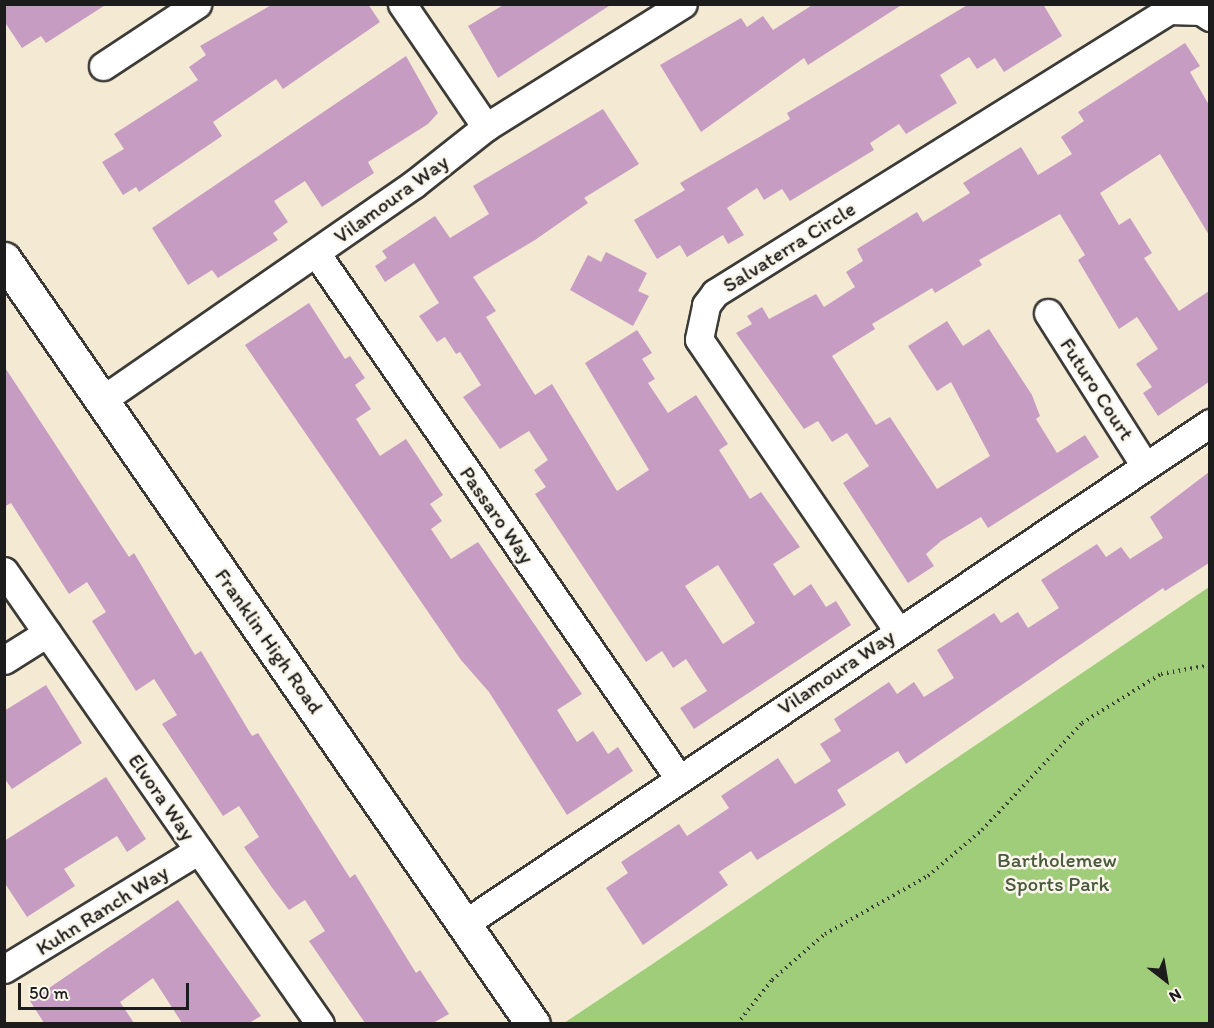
<!DOCTYPE html>
<style>
body{margin:0}
#map{position:relative;width:1214px;height:1028px;overflow:hidden;background:#f4ead3;font-family:Itim,sans-serif}
div>[style]{position:absolute}
.green>*{inset:0;background:#a0cd7a}
.building>*{inset:0;background:#c79cc3}
.path>*{height:4px;margin-top:-2px;transform-origin:0;background:repeating-linear-gradient(90deg,#3c3b37 0 1.5px,transparent 0 6px)}
.roads{filter:drop-shadow(2px 0 #3c3b37) drop-shadow(-2px 0 #3c3b37) drop-shadow(0 2px #3c3b37) drop-shadow(0 -2px #3c3b37)}
.minor>*{height:27px;margin:-13.5px;padding:0 13.5px;transform-origin:13.5px;border-radius:13.5px;background:#fff}
.tertiary>*{height:33px;margin:-16.5px;padding:0 16.5px;transform-origin:16.5px;border-radius:16.5px;background:#fff}
span{translate:-50% -50%;white-space:nowrap;text-align:center;line-height:1.15;-webkit-text-stroke:5px #fbf7ec;paint-order:stroke}
.street-label{font-size:21px;color:#1c1c1c}
.park-label{font-size:21px;color:#4a5a3d}
.frame{position:absolute;inset:0;border:6px solid #1c1c1c;pointer-events:none}
.north{position:absolute;left:1136px;top:950px;width:60px;height:60px;-webkit-text-stroke:4px #fbf7ec;paint-order:stroke;rotate:149deg;font-size:16px;font-weight:700;line-height:24px;text-align:center;color:#1c1c1c}
.north::after{content:'';display:block;margin:auto;width:21px;height:27px;background:#1c1c1c;clip-path:polygon(50% 0,100% 100%,50% 72%,0 100%)}
.scale{position:absolute;left:18px;top:983px;width:171px;height:27px;box-sizing:border-box;border:3px solid #1c1c1c;border-top:0;padding-left:8px;font-size:18px;line-height:21px;white-space:nowrap;color:#1c1c1c;-webkit-text-stroke:4px #fbf7ec;paint-order:stroke}
</style>
<div id="map">
<div class="green">
<i style="clip-path:polygon(1209px 587px,1209px 1023px,564px 1023px,648px 967px)"></i>
</div>
<div class="building">
<i style="clip-path:polygon(4px 4px,107px 4px,46px 43px,41px 36px,22px 48px,4px 21px)"></i>
<i style="clip-path:polygon(273px 4px,368px 4px,380px 22px,283px 89px,276px 79px,213px 122px,222px 136px,139px 192px,136px 187px,123px 195px,102px 162px,124px 149px,114px 134px,198px 80px,189px 67px,206px 55px,200px 46px)"></i>
<i style="clip-path:polygon(505px 4px,612px 4px,498px 78px,468px 26px)"></i>
<i style="clip-path:polygon(814px 4px,903px 4px,808px 65px,804px 58px,701px 132px,660px 65px,741px 18px,747px 27px,763px 16px,773px 30px)"></i>
<i style="clip-path:polygon(969px 4px,1043px 4px,1062px 36px,1004px 72px,995px 58px,977px 69px,969px 57px,940px 75px,957px 103px,906px 134px,899px 124px,870px 143px,874px 150px,790px 201px,782px 189px,764px 200px,757px 188px,727px 208px,744px 235px,728px 244px,723px 235px,687px 257px,680px 245px,657px 259px,634px 220px,685px 190px,680px 183px,790px 119px,787px 113px)"></i>
<i style="clip-path:polygon(1185px 43px,1200px 66px,1190px 72px,1209px 105px,1209px 235px,1160px 154px,1100px 193px,1119px 225px,1130px 218px,1152px 253px,1144px 258px,1179px 311px,1209px 291px,1209px 382px,1158px 416px,1143px 393px,1152px 387px,1136px 364px,1158px 349px,1137px 317px,1119px 329px,1078px 260px,1085px 255px,1060px 214px,979px 260px,982px 265px,935px 293px,932px 288px,872px 324px,875px 329px,832px 356px,876px 425px,890px 417px,937px 489px,990px 456px,951px 382px,937px 391px,908px 346px,947px 321px,963px 346px,989px 329px,1032px 395px,1040px 416px,1036px 419px,1057px 453px,1085px 435px,1099px 457px,988px 528px,981px 517px,941px 541px,926px 554px,934px 566px,908px 583px,843px 483px,869px 466px,847px 433px,832px 442px,818px 421px,804px 429px,736px 333px,752px 324px,747px 316px,762px 307px,769px 319px,816px 294px,824px 307px,855px 287px,846px 272px,863px 261px,857px 249px,917px 212px,923px 222px,970px 193px,963px 183px,1021px 147px,1038px 175px,1072px 154px,1061px 137px,1084px 121px,1078px 112px)"></i>
<i style="clip-path:polygon(406px 56px,438px 113px,428px 124px,368px 162px,374px 173px,322px 207px,305px 181px,274px 201px,288px 222px,273px 233px,278px 240px,218px 278px,212px 270px,188px 285px,152px 228px)"></i>
<i style="clip-path:polygon(evenodd,603px 109px,639px 164px,584px 198px,588px 203px,535px 240px,473px 277px,496px 311px,486px 317px,535px 395px,552px 384px,617px 491px,649px 470px,585px 363px,637px 330px,652px 353px,642px 359px,655px 379px,648px 383px,668px 413px,696px 395px,728px 444px,719px 450px,750px 499px,761px 492px,800px 547px,773px 564px,794px 596px,811px 584px,826px 607px,836px 601px,851px 625px,694px 729px,680px 708px,707px 691px,686px 659px,673px 668px,662px 651px,646px 662px,535px 494px,546px 487px,534px 470px,548px 460px,529px 431px,500px 449px,463px 397px,481px 385px,460px 352px,456px 354px,445px 337px,437px 342px,419px 316px,439px 303px,414px 263px,385px 282px,375px 266px,387px 258px,382px 251px,435px 216px,450px 238px,489px 214px,473px 186px,603px 109px,718px 565px,755px 623px,723px 644px,685px 586px,718px 565px)"></i>
<i style="clip-path:polygon(606px 252px,647px 273px,638px 291px,649px 296px,633px 326px,570px 290px,588px 255px,601px 262px)"></i>
<i style="clip-path:polygon(309px 303px,345px 359px,350px 356px,365px 378px,355px 385px,371px 409px,356px 419px,380px 456px,406px 439px,443px 495px,430px 504px,442px 521px,431px 529px,451px 559px,478px 542px,582px 694px,557px 710px,577px 742px,593px 731px,608px 754px,618px 747px,633px 771px,567px 815px,489px 692px,461px 660px,245px 345px)"></i>
<i style="clip-path:polygon(4px 366px,129px 557px,134px 553px,195px 655px,201px 651px,252px 736px,258px 733px,350px 878px,355px 874px,416px 973px,420px 970px,449px 1014px,433px 1023px,365px 1023px,309px 941px,325px 931px,305px 900px,289px 910px,273px 889px,244px 847px,259px 837px,239px 806px,223px 816px,162px 724px,177px 715px,154px 679px,136px 691px,92px 621px,106px 612px,87px 582px,69px 594px,11px 503px,4px 507px)"></i>
<i style="clip-path:polygon(1209px 472px,1209px 563px,1165px 591px,1163px 588px,906px 764px,898px 751px,837px 790px,846px 805px,757px 860px,751px 851px,719px 872px,728px 885px,643px 945px,606px 888px,628px 873px,621px 862px,679px 824px,687px 836px,729px 808px,721px 796px,778px 758px,795px 784px,831px 761px,820px 744px,841px 731px,834px 719px,889px 682px,897px 694px,914px 682px,924px 697px,954px 678px,937px 650px,994px 613px,1001px 623px,1018px 612px,1028px 628px,1059px 608px,1041px 580px,1097px 544px,1106px 557px,1121px 547px,1130px 559px,1163px 538px,1150px 517px)"></i>
<i style="clip-path:polygon(46px 685px,82px 743px,12px 789px,4px 778px,4px 711px)"></i>
<i style="clip-path:polygon(106px 777px,146px 839px,127px 852px,117px 836px,64px 869px,75px 886px,27px 917px,4px 882px,4px 841px)"></i>
<i style="clip-path:polygon(178px 900px,261px 1016px,249px 1023px,182px 1023px,153px 978px,120px 1002px,134px 1023px,44px 1023px,30px 1001px)"></i>
</div>
<div class="path">
<i style="left:737px;top:1024px;width:56px;rotate:-51.5deg"></i>
<i style="left:772px;top:980px;width:70px;rotate:-41deg"></i>
<i style="left:825px;top:934px;width:118px;rotate:-29.4deg"></i>
<i style="left:928px;top:876px;width:71px;rotate:-40.4deg"></i>
<i style="left:982px;top:830px;width:146px;rotate:-46.9deg"></i>
<i style="left:1082px;top:723px;width:93px;rotate:-31.8deg"></i>
<i style="left:1161px;top:674px;width:50px;rotate:-10.4deg"></i>
</div>
<div class="roads">
<div class="minor">
<i style="left:402px;top:4px;width:149px;rotate:55.7deg"></i>
<i style="left:103px;top:66px;width:113px;rotate:-33.4deg"></i>
<i style="left:316px;top:253px;width:637px;rotate:55.36deg"></i>
<i style="left:1048px;top:313px;width:181px;rotate:57.6deg"></i>
<i style="left:102px;top:400px;width:379px;rotate:-34.7deg"></i>
<i style="left:414px;top:184px;width:92px;rotate:-38.4deg"></i>
<i style="left:486px;top:127px;width:232px;rotate:-32deg"></i>
<i style="left:4px;top:571px;width:552px;rotate:55.1deg"></i>
<i style="left:898px;top:631px;width:353px;rotate:-124.3deg"></i>
<i style="left:699px;top:339px;width:35px;rotate:-78deg"></i>
<i style="left:706px;top:305px;width:15px;rotate:-53deg"></i>
<i style="left:715px;top:293px;width:535px;rotate:-31.94deg"></i>
<i style="left:1169px;top:10px;width:32px;rotate:2deg"></i>
<i style="left:1201px;top:11px;width:11px;rotate:34deg"></i>
<i style="left:4px;top:660px;width:51px;rotate:-32.1deg"></i>
<i style="left:464px;top:924px;width:899px;rotate:-33.88deg"></i>
<i style="left:4px;top:969px;width:228px;rotate:-31.4deg"></i>
</div>
<div class="tertiary">
<i style="left:4px;top:259px;width:930px;rotate:55.34deg"></i>
</div>
</div>
<div class="street-label">
<span style="left:391px;top:199px;rotate:-36deg">Vilamoura Way</span>
<span style="left:789px;top:247px;rotate:-32deg">Salvaterra Circle</span>
<span style="left:1097px;top:389px;rotate:57deg">Futuro Court</span>
<span style="left:497px;top:515px;rotate:55deg">Passaro Way</span>
<span style="left:269px;top:641px;rotate:55deg">Franklin High Road</span>
<span style="left:836px;top:672px;rotate:-34deg">Vilamoura Way</span>
<span style="left:162px;top:797px;rotate:55deg">Elvora Way</span>
<span style="left:102px;top:910px;rotate:-32deg">Kuhn Ranch Way</span>
</div>
<div class="park-label">
<span style="left:1057px;top:872px">Bartholemew<br>Sports Park</span>
</div>
<div class="frame"></div>
<div class="north">N</div>
<div class="scale">50 m</div>
</div>
